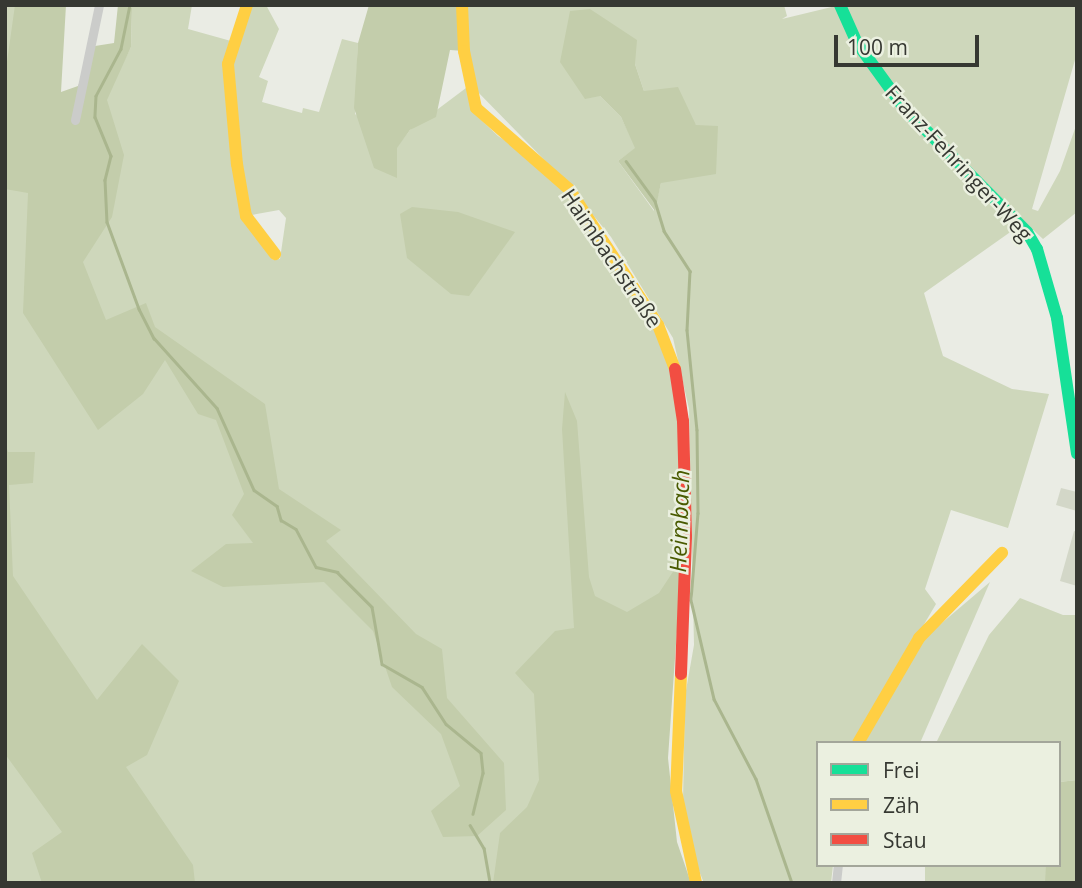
<!DOCTYPE html>
<meta charset="utf-8">
<style>
body{margin:0}
#map{position:relative;width:1082px;height:888px;overflow:hidden;background:#eaece4;font-family:"Open Sans",sans-serif}
div>[style]{position:absolute}
.green>*{inset:0;background:#ced7bb;transform-origin:0 0}
.forest>*{inset:0;background:#c3cdab}
.stream>*{height:2.5px;margin:-1.25px;padding:0 1.25px;transform-origin:1.25px;border-radius:1.25px;background:#aab68e}
.building>*{inset:0;background:#d3d7c8}
.street>*{height:9px;margin:-4.5px;padding:0 4.5px;transform-origin:4.5px;border-radius:4.5px;background:#cbccca}
.fast>*{height:12px;margin:-6px;padding:0 6px;transform-origin:6px;border-radius:6px;background:#16e098}
.slow>*{height:12px;margin:-6px;padding:0 6px;transform-origin:6px;border-radius:6px;background:#ffcf43}
.jam>*{height:12px;margin:-6px;padding:0 6px;transform-origin:6px;border-radius:6px;background:#f24e42}
span{translate:-50% -50%;white-space:nowrap;text-align:center;line-height:1.15;-webkit-text-stroke:5px #ebf0e0;paint-order:stroke}
.street-label{font-size:21px;color:#363832}
.water-label{font-size:23px;color:#495a00;font-style:italic}
.frame{position:absolute;inset:0;border:7px solid #363832;pointer-events:none}
.legend{position:absolute;left:816px;top:741px;width:245px;height:126px;box-sizing:border-box;background:#ebf0e0;border:2px solid #a3a69a;margin:0;padding:9px 12px;list-style:none;font-size:21px;color:#363832}
.legend li{display:flex;align-items:center;gap:14px;height:35px}
.legend b{width:35px;border:2px solid #a3a69a}
.scale{position:absolute;left:834px;top:35px;width:145px;height:32px;box-sizing:border-box;border:4px solid #363832;border-top:0;padding-left:9px;font-size:21px;line-height:24px;white-space:nowrap;color:#363832;-webkit-text-stroke:5px #ebf0e0;paint-order:stroke}
</style>
<div id="map">
<div class="green">
<i style="clip-path:polygon(evenodd,5px 5px,62px 5px,22px 191px,28px 192px,90px 64px,124px 61px,131px 47px,132px 9px,124px 5px,192px 5px,188px 29px,231px 41px,247px 5px,266px 5px,279px 29px,259px 77px,268px 81px,262px 102px,302px 113px,303px 108px,319px 112px,342px 39px,358px 43px,355px 114px,397px 147px,410px 130px,466px 88px,475px 114px,498px 136px,542px 164px,569px 193px,664px 342px,677px 382px,683px 511px,677px 632px,551px 767px,502px 883px,5px 883px,5px 5px,279px 210px,286px 218px,280px 259px,273px 260px,246px 216px,279px 210px)"></i>
<i style="clip-path:polygon(evenodd,462px 5px,784px 5px,787px 16px,782px 19px,840px 5px,1077px 5px,1077px 53px,1032px 209px,1038px 211px,1060px 171px,1077px 123px,1077px 212px,1043px 239px,890px 97px,1016px 228px,924px 293px,943px 356px,1012px 389px,1049px 394px,1008px 528px,951px 510px,925px 589px,936px 604px,854px 743px,818px 743px,818px 865px,833px 865px,831px 883px,704px 883px,693px 856px,683px 802px,685px 696px,694px 645px,689px 409px,673px 338px,611px 237px,566px 182px,472px 86px,462px 5px,635px 64px,644px 91px,696px 125px,661px 183px,654px 211px,618px 161px,636px 148px,621px 117px,600px 96px,635px 64px)"></i>
<i style="clip-path:polygon(990px 582px,920px 743px,863px 743px,923px 639px)"></i>
<i style="clip-path:polygon(1020px 598px,1063px 615px,1077px 615px,1077px 780px,1059px 782px,1059px 743px,936px 743px,989px 635px)"></i>
<i style="left:925px;top:865px;width:121px;height:19px"></i>
</div>
<div class="forest">
<i style="clip-path:polygon(15px 5px,66px 5px,61px 92px,78px 86px,95px 46px,114px 43px,118px 5px,132px 8px,131px 47px,107px 100px,124px 155px,112px 217px,83px 262px,106px 320px,146px 303px,155px 327px,265px 404px,279px 489px,341px 530px,326px 541px,416px 634px,442px 649px,447px 698px,504px 763px,506px 810px,477px 836px,443px 837px,431px 811px,460px 786px,441px 734px,392px 687px,373px 631px,324px 582px,223px 587px,191px 571px,226px 544px,253px 543px,232px 515px,244px 494px,216px 420px,198px 414px,165px 360px,143px 394px,98px 430px,23px 313px,28px 193px,5px 189px,5px 76px)"></i>
<i style="clip-path:polygon(369px 5px,462px 5px,464px 51px,450px 50px,436px 117px,410px 130px,397px 148px,397px 178px,374px 168px,354px 108px,358px 43px)"></i>
<i style="clip-path:polygon(590px 9px,637px 40px,635px 64px,644px 91px,678px 87px,696px 125px,718px 126px,716px 174px,661px 183px,655px 211px,618px 161px,635px 148px,621px 117px,600px 96px,585px 99px,560px 62px,570px 11px)"></i>
<i style="clip-path:polygon(412px 207px,458px 212px,515px 232px,469px 296px,451px 294px,407px 258px,400px 214px)"></i>
<i style="clip-path:polygon(565px 392px,577px 421px,589px 577px,595px 596px,627px 612px,659px 593px,682px 558px,668px 758px,677px 842px,691px 883px,493px 883px,500px 833px,527px 807px,539px 780px,534px 694px,515px 673px,555px 631px,574px 628px,562px 429px)"></i>
<i style="clip-path:polygon(5px 443px,8px 452px,35px 452px,33px 483px,9px 485px,13px 576px,97px 700px,142px 644px,179px 681px,147px 755px,126px 767px,193px 865px,195px 883px,42px 883px,32px 853px,62px 832px,5px 754px)"></i>
<i style="clip-path:polygon(1077px 780px,1077px 883px,1045px 883px,1046px 865px,1059px 865px,1059px 782px)"></i>
</div>
<div class="stream">
<i style="left:130px;top:5px;width:45px;rotate:101.6deg"></i>
<i style="left:121px;top:49px;width:53px;rotate:118deg"></i>
<i style="left:96px;top:96px;width:21px;rotate:93deg"></i>
<i style="left:95px;top:117px;width:42px;rotate:67.7deg"></i>
<i style="left:111px;top:156px;width:25px;rotate:104deg"></i>
<i style="left:105px;top:180px;width:42px;rotate:87.3deg"></i>
<i style="left:107px;top:222px;width:93px;rotate:69.8deg"></i>
<i style="left:139px;top:309px;width:33px;rotate:63deg"></i>
<i style="left:154px;top:338px;width:94px;rotate:48deg"></i>
<i style="left:217px;top:408px;width:90px;rotate:65.7deg"></i>
<i style="left:254px;top:490px;width:28px;rotate:35deg"></i>
<i style="left:277px;top:506px;width:15px;rotate:74deg"></i>
<i style="left:281px;top:520px;width:17px;rotate:31deg"></i>
<i style="left:296px;top:529px;width:43px;rotate:62.2deg"></i>
<i style="left:316px;top:567px;width:22px;rotate:13deg"></i>
<i style="left:337px;top:572px;width:49px;rotate:45deg"></i>
<i style="left:372px;top:607px;width:58px;rotate:80deg"></i>
<i style="left:382px;top:664px;width:46px;rotate:29.9deg"></i>
<i style="left:422px;top:687px;width:44px;rotate:57deg"></i>
<i style="left:446px;top:724px;width:45px;rotate:39.6deg"></i>
<i style="left:481px;top:753px;width:20px;rotate:84deg"></i>
<i style="left:483px;top:773px;width:42px;rotate:103.7deg"></i>
<i style="left:626px;top:161px;width:49px;rotate:54.1deg"></i>
<i style="left:655px;top:201px;width:31px;rotate:73deg"></i>
<i style="left:664px;top:231px;width:48px;rotate:57deg"></i>
<i style="left:690px;top:271px;width:59px;rotate:92.9deg"></i>
<i style="left:687px;top:330px;width:100px;rotate:84.3deg"></i>
<i style="left:697px;top:430px;width:83px;rotate:89.3deg"></i>
<i style="left:698px;top:513px;width:87px;rotate:94.6deg"></i>
<i style="left:691px;top:600px;width:102px;rotate:76.9deg"></i>
<i style="left:714px;top:699px;width:90px;rotate:62.3deg"></i>
<i style="left:756px;top:779px;width:110px;rotate:70.9deg"></i>
<i style="left:470px;top:825px;width:27px;rotate:59deg"></i>
<i style="left:484px;top:848px;width:36px;rotate:80deg"></i>
</div>
<div class="building">
<i style="clip-path:polygon(1061px 488px,1077px 492px,1077px 511px,1056px 505px)"></i>
<i style="clip-path:polygon(1074px 531px,1077px 532px,1077px 586px,1060px 581px)"></i>
</div>
<div class="street">
<i style="left:75px;top:120px;width:117px;rotate:-78.2deg"></i>
<i style="left:836px;top:883px;width:18px;rotate:-84deg"></i>
</div>
<div class="fast">
<i style="left:840px;top:5px;width:42px;rotate:65.9deg"></i>
<i style="left:857px;top:43px;width:80px;rotate:54.1deg"></i>
<i style="left:904px;top:108px;width:175px;rotate:45.2deg"></i>
<i style="left:1027px;top:232px;width:20px;rotate:60deg"></i>
<i style="left:1037px;top:249px;width:72px;rotate:73.8deg"></i>
<i style="left:1057px;top:318px;width:137px;rotate:81.6deg"></i>
</div>
<div class="slow">
<i style="left:247px;top:5px;width:62px;rotate:107.9deg"></i>
<i style="left:228px;top:64px;width:100px;rotate:84.9deg"></i>
<i style="left:237px;top:164px;width:53px;rotate:80.2deg"></i>
<i style="left:246px;top:216px;width:48px;rotate:52.7deg"></i>
<i style="left:462px;top:5px;width:46px;rotate:87.5deg"></i>
<i style="left:464px;top:51px;width:58px;rotate:78.1deg"></i>
<i style="left:476px;top:108px;width:123px;rotate:41.1deg"></i>
<i style="left:569px;top:189px;width:163px;rotate:56.8deg"></i>
<i style="left:658px;top:325px;width:47px;rotate:68.9deg"></i>
<i style="left:681px;top:674px;width:117px;rotate:92.4deg"></i>
<i style="left:676px;top:791px;width:94px;rotate:77.7deg"></i>
<i style="left:858px;top:743px;width:121px;rotate:-59.8deg"></i>
<i style="left:919px;top:638px;width:119px;rotate:-45.7deg"></i>
</div>
<div class="jam">
<i style="left:675px;top:369px;width:53px;rotate:81.3deg"></i>
<i style="left:683px;top:421px;width:116px;rotate:88.5deg"></i>
<i style="left:686px;top:537px;width:137px;rotate:92.1deg"></i>
</div>
<div class="street-label">
<span style="left:959px;top:163px;rotate:47deg">Franz-Fehringer-Weg</span>
<span style="left:612px;top:258px;rotate:56deg">Haimbachstraße</span>
</div>
<div class="water-label">
<span style="left:679px;top:521px;rotate:-88deg">Heimbach</span>
</div>
<div class="frame"></div>
<ul class="legend">
<li><b style="height:9px;background:#16e098"></b>Frei</li>
<li><b style="height:9px;background:#ffcf43"></b>Zäh</li>
<li><b style="height:9px;background:#f24e42"></b>Stau</li>
</ul>
<div class="scale">100 m</div>
</div>
